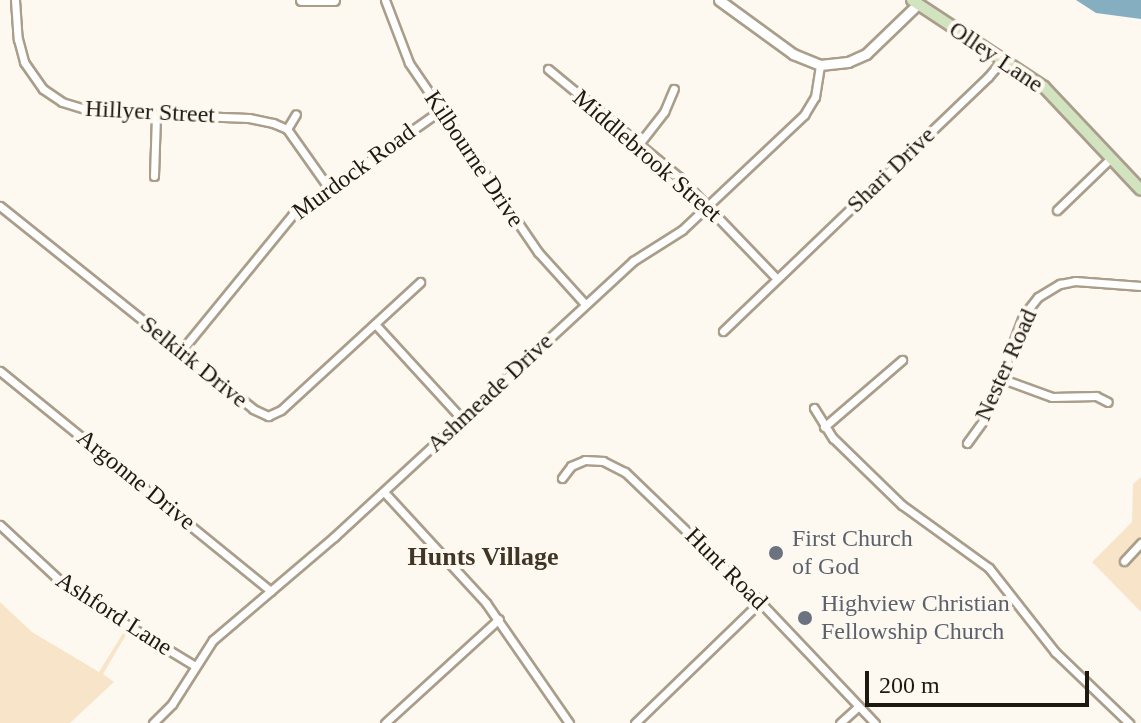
<!DOCTYPE html>
<style>
body{margin:0}
#map{position:relative;width:1141px;height:723px;overflow:hidden;background:#fef9f0;font-family:"Times New Roman",serif}
div>[style]{position:absolute}
.green>*{inset:0;background:#f8e5c9}
.water>*{inset:0;background:#86aec1}
.roads{filter:drop-shadow(2px 0 #aa9e8b) drop-shadow(-2px 0 #aa9e8b) drop-shadow(0 2px #aa9e8b) drop-shadow(0 -2px #aa9e8b)}
.minor>*{height:7px;margin:-3.5px;padding:0 3.5px;transform-origin:3.5px;border-radius:3.5px;background:#fff}
.tertiary>*{height:9px;margin:-4.5px;padding:0 4.5px;transform-origin:4.5px;border-radius:4.5px;background:#fff}
.secondary>*{height:10px;margin:-5px;padding:0 5px;transform-origin:5px;border-radius:5px;background:#d2e3bf}
.dots>*{width:22px;height:22px;translate:-50% -50%;box-sizing:border-box;border:4px solid #fef9f0;border-radius:50%}
span{translate:-50% -50%;white-space:nowrap;text-align:center;line-height:1.15;-webkit-text-stroke:8px #fef9f0;paint-order:stroke}
.street-label{font-size:24px;color:#1d1911}
.worship-label{font-size:24px;color:#5b616d}
.left{translate:0 -50%;text-align:left}
.neighbourhood-label{font-size:26px;color:#413626;font-weight:700}
.scale{position:absolute;left:865px;top:671px;width:224px;height:36px;box-sizing:border-box;border:4px solid #1d1911;border-top:0;padding-left:10px;font-size:24px;line-height:28px;white-space:nowrap;color:#1d1911;-webkit-text-stroke:6px #fef9f0;paint-order:stroke}
</style>
<div id="map">
<div class="green">
<i style="clip-path:polygon(1141px 477px,1141px 612px,1092px 562px,1132px 522px,1133px 484px)"></i>
<i style="clip-path:polygon(0 602px,32px 632px,99px 672px,123px 633px,126px 635px,103px 674px,114px 682px,70px 723px,0 723px)"></i>
</div>
<div class="water">
<i style="clip-path:polygon(1076px 0,1141px 0,1141px 19px,1096px 13px)"></i>
</div>
<div class="roads">
<div class="minor">
<i style="left:15px;top:0;width:39px;rotate:86deg"></i>
<i style="left:18px;top:39px;width:24px;rotate:75deg"></i>
<i style="left:24px;top:62px;width:33px;rotate:55deg"></i>
<i style="left:43px;top:89px;width:23px;rotate:34deg"></i>
<i style="left:62px;top:102px;width:34px;rotate:17deg"></i>
<i style="left:94px;top:112px;width:155px;rotate:2.2deg"></i>
<i style="left:249px;top:118px;width:25px;rotate:12deg"></i>
<i style="left:273px;top:123px;width:15px;rotate:23deg"></i>
<i style="left:287px;top:129px;width:71px;rotate:54.7deg"></i>
<i style="left:385px;top:0;width:67px;rotate:69.1deg"></i>
<i style="left:409px;top:63px;width:229px;rotate:55.7deg"></i>
<i style="left:538px;top:252px;width:70px;rotate:47.9deg"></i>
<i style="left:548px;top:69px;width:170px;rotate:39.5deg"></i>
<i style="left:679px;top:177px;width:141px;rotate:46.1deg"></i>
<i style="left:287px;top:129px;width:17px;rotate:-59deg"></i>
<i style="left:639px;top:144px;width:41px;rotate:-52deg"></i>
<i style="left:664px;top:112px;width:25px;rotate:-67deg"></i>
<i style="left:154px;top:176px;width:61px;rotate:-88.1deg"></i>
<i style="left:0;top:206px;width:324px;rotate:38.7deg"></i>
<i style="left:253px;top:409px;width:17px;rotate:25deg"></i>
<i style="left:268px;top:416px;width:14px;rotate:-25deg"></i>
<i style="left:281px;top:410px;width:189px;rotate:-42.6deg"></i>
<i style="left:1057px;top:210px;width:75px;rotate:-43.9deg"></i>
<i style="left:375px;top:324px;width:129px;rotate:47.5deg"></i>
<i style="left:723px;top:331px;width:367px;rotate:-43.8deg"></i>
<i style="left:988px;top:77px;width:23px;rotate:-50deg"></i>
<i style="left:181px;top:351px;width:177px;rotate:-50.7deg"></i>
<i style="left:293px;top:214px;width:181px;rotate:-35.1deg"></i>
<i style="left:0;top:371px;width:349px;rotate:39.1deg"></i>
<i style="left:1000px;top:378px;width:55px;rotate:20.1deg"></i>
<i style="left:1052px;top:397px;width:44px;rotate:-1.3deg"></i>
<i style="left:1096px;top:396px;width:13px;rotate:27deg"></i>
<i style="left:814px;top:408px;width:36px;rotate:58deg"></i>
<i style="left:833px;top:438px;width:96px;rotate:44.2deg"></i>
<i style="left:902px;top:505px;width:107px;rotate:35.9deg"></i>
<i style="left:989px;top:568px;width:107px;rotate:51.8deg"></i>
<i style="left:1055px;top:652px;width:103px;rotate:43.8deg"></i>
<i style="left:824px;top:427px;width:103px;rotate:-40.7deg"></i>
<i style="left:967px;top:443px;width:29px;rotate:-54deg"></i>
<i style="left:984px;top:420px;width:111px;rotate:-69.4deg"></i>
<i style="left:1023px;top:316px;width:24px;rotate:-52deg"></i>
<i style="left:1038px;top:297px;width:26px;rotate:-31deg"></i>
<i style="left:1060px;top:284px;width:15px;rotate:-11deg"></i>
<i style="left:1075px;top:281px;width:66px;rotate:4.3deg"></i>
<i style="left:562px;top:478px;width:15px;rotate:-53deg"></i>
<i style="left:571px;top:466px;width:15px;rotate:-23deg"></i>
<i style="left:585px;top:460px;width:18px;rotate:3deg"></i>
<i style="left:603px;top:461px;width:25px;rotate:27deg"></i>
<i style="left:625px;top:472px;width:187px;rotate:43.9deg"></i>
<i style="left:760px;top:602px;width:167px;rotate:46.5deg"></i>
<i style="left:384px;top:492px;width:151px;rotate:47.4deg"></i>
<i style="left:486px;top:603px;width:146px;rotate:55.3deg"></i>
<i style="left:0;top:525px;width:96px;rotate:42.9deg"></i>
<i style="left:70px;top:590px;width:146px;rotate:31.3deg"></i>
<i style="left:1124px;top:561px;width:25px;rotate:-47deg"></i>
<i style="left:153px;top:723px;width:27px;rotate:-45deg"></i>
<i style="left:172px;top:704px;width:76px;rotate:-57.4deg"></i>
<i style="left:213px;top:640px;width:159px;rotate:-40.4deg"></i>
<i style="left:334px;top:537px;width:407px;rotate:-42.7deg"></i>
<i style="left:633px;top:261px;width:58px;rotate:-32.3deg"></i>
<i style="left:682px;top:230px;width:168px;rotate:-43.3deg"></i>
<i style="left:804px;top:115px;width:21px;rotate:-59deg"></i>
<i style="left:815px;top:97px;width:32px;rotate:-81deg"></i>
<i style="left:385px;top:723px;width:154px;rotate:-42.4deg"></i>
<i style="left:635px;top:723px;width:174px;rotate:-44.1deg"></i>
<i style="left:840px;top:723px;width:25px;rotate:-42deg"></i>
</div>
<div class="tertiary">
<i style="left:301px;top:0;width:33px"></i>
<i style="left:719px;top:0;width:92px;rotate:36.1deg"></i>
<i style="left:793px;top:54px;width:29px;rotate:22deg"></i>
<i style="left:820px;top:65px;width:28px;rotate:-6deg"></i>
<i style="left:848px;top:62px;width:20px;rotate:-24deg"></i>
<i style="left:866px;top:54px;width:72px;rotate:-43.9deg"></i>
</div>
<div class="secondary">
<i style="left:912px;top:0;width:158px;rotate:33.4deg"></i>
<i style="left:1044px;top:87px;width:141px;rotate:46.7deg"></i>
</div>
</div>
<div class="dots">
<i style="left:776px;top:553px;background:#6b7280"></i>
<i style="left:805px;top:618px;background:#6b7280"></i>
</div>
<div class="street-label">
<span style="left:996px;top:57px;rotate:34deg">Olley Lane</span>
<span style="left:150px;top:112px;rotate:3deg">Hillyer Street</span>
<span style="left:647px;top:156px;rotate:41deg">Middlebrook Street</span>
<span style="left:474px;top:159px;rotate:56deg">Kilbourne Drive</span>
<span style="left:891px;top:170px;rotate:-44deg">Shari Drive</span>
<span style="left:354px;top:172px;rotate:-36deg">Murdock Road</span>
<span style="left:194px;top:362px;rotate:39deg">Selkirk Drive</span>
<span style="left:1006px;top:365px;rotate:-66deg">Nester Road</span>
<span style="left:490px;top:393px;rotate:-43deg">Ashmeade Drive</span>
<span style="left:136px;top:480px;rotate:39deg">Argonne Drive</span>
<span style="left:726px;top:569px;rotate:45deg">Hunt Road</span>
<span style="left:114px;top:614px;rotate:33deg">Ashford Lane</span>
</div>
<div class="worship-label">
<span class="left" style="left:792px;top:553px">First Church<br>of God</span>
<span class="left" style="left:821px;top:618px">Highview Christian<br>Fellowship Church</span>
</div>
<div class="neighbourhood-label">
<span style="left:483px;top:557px">Hunts Village</span>
</div>
<div class="scale">200 m</div>
</div>
